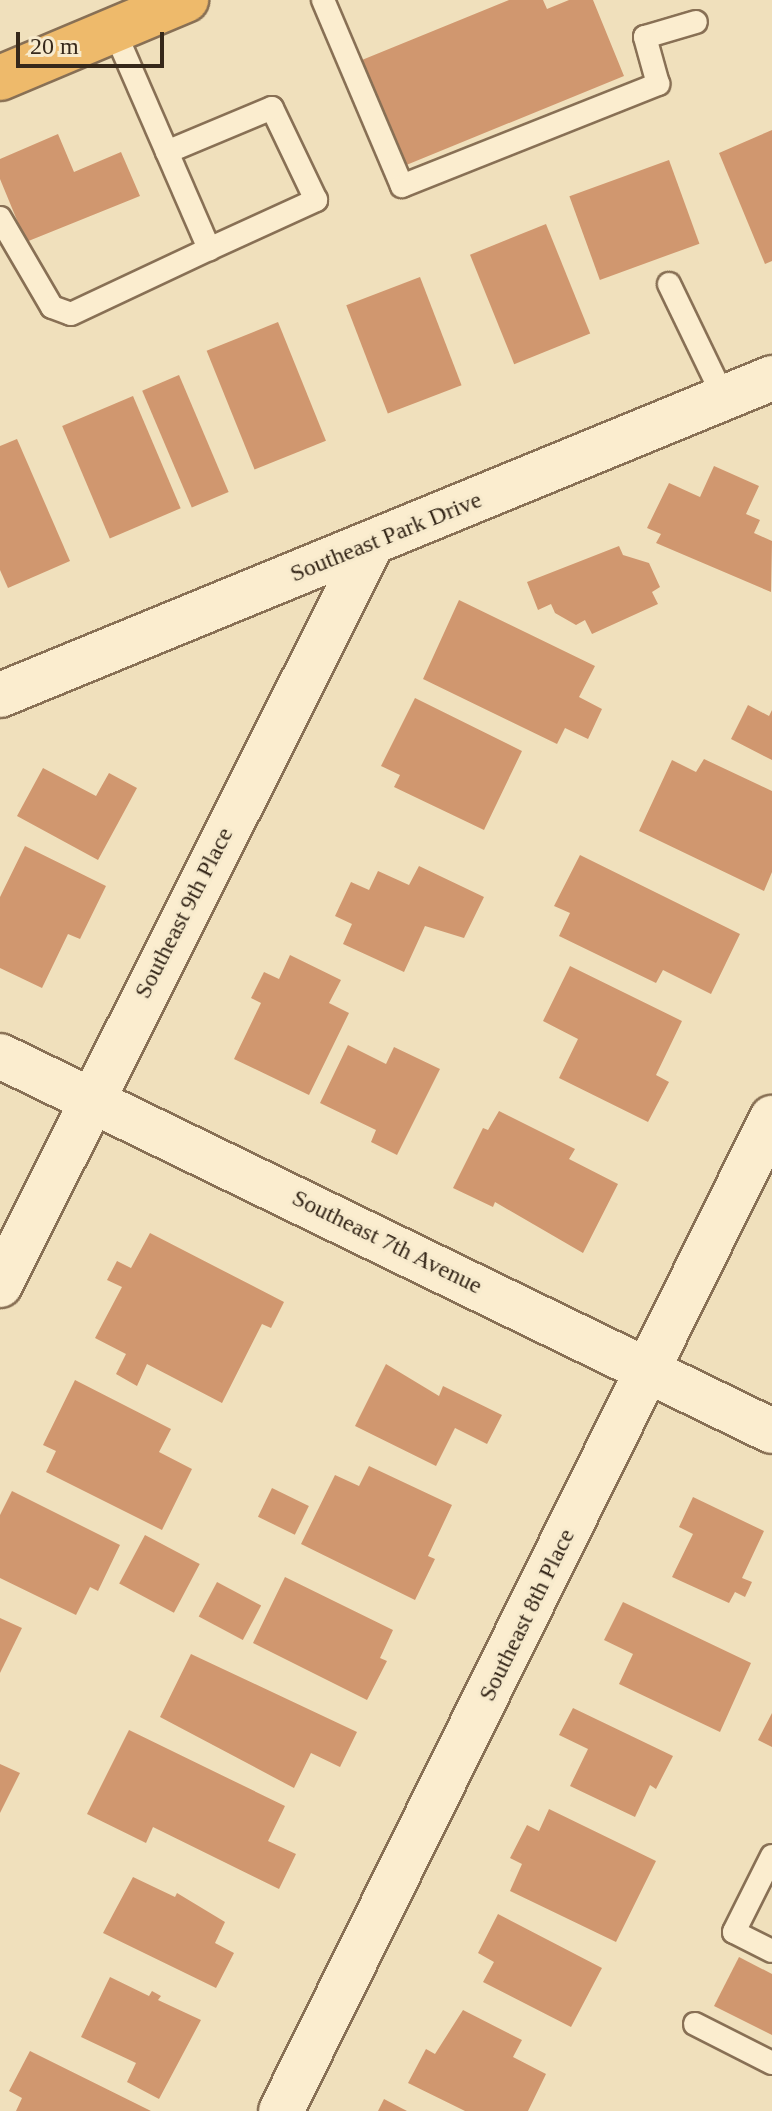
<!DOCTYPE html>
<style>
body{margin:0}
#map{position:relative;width:772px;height:2111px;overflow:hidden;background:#f0e0bc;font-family:"Times New Roman",serif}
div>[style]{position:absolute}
.building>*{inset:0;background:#d0976f;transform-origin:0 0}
.roads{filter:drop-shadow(2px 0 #887055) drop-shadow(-2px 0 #887055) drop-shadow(0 2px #887055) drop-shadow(0 -2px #887055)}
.service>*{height:22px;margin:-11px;padding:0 11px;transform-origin:11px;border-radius:11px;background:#fbedcf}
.minor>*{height:44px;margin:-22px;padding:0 22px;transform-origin:22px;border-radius:22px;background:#fbedcf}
.trunk>*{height:44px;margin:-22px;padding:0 22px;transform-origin:22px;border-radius:22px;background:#eeba6b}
span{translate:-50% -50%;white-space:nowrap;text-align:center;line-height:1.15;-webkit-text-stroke:6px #f7eacc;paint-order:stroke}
.street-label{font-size:24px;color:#36281a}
.scale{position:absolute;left:16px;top:32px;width:148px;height:36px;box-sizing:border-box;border:4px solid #36281a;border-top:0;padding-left:10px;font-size:24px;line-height:28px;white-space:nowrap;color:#36281a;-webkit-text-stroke:6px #f7eacc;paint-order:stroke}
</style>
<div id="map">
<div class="building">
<i style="clip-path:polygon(509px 0,543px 0,547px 9px,569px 0,593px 0,624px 76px,399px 168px,357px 62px)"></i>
<i style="clip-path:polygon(772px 130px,772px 261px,765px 264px,719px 153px)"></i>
<i style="clip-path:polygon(58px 134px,74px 172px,121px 152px,140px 196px,26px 242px,0 179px,0 159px)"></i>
<i style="left:669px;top:160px;width:89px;height:106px;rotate:70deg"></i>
<i style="left:546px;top:224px;width:118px;height:82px;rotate:68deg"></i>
<i style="left:420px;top:277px;width:116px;height:79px;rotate:69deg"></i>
<i style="left:278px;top:322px;width:128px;height:77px;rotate:68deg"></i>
<i style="left:179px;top:375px;width:127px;height:40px;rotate:67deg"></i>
<i style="left:133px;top:396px;width:122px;height:77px;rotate:67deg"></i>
<i style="clip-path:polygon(17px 439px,70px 561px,8px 588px,0 570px,0 446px)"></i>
<i style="clip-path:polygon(714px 466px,759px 486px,746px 514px,760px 520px,754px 533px,772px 541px,771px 592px,656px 543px,661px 534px,647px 528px,669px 483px,700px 497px)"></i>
<i style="clip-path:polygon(619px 546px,623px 555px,649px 563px,660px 587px,652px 592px,658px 604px,592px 634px,585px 620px,576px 625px,555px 613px,551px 604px,538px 610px,527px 582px)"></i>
<i style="clip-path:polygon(459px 600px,595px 666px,579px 697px,602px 709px,588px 739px,565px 728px,557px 744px,423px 679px)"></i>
<i style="clip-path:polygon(415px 698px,522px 751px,484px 830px,394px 787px,400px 775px,381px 766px)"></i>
<i style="clip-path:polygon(748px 705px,769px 716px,772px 710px,772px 760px,731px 739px)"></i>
<i style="clip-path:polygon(704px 759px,772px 791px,772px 872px,764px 891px,639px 831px,672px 760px,696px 772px)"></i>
<i style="clip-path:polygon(43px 768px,96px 796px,109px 773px,137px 788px,98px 860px,17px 816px)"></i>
<i style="clip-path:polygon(25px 846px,106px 886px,80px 939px,68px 934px,42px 988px,0 968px,0 897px)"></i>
<i style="clip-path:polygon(580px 855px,740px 934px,711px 994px,663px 970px,656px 983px,559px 936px,570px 913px,554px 906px)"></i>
<i style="clip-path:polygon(419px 866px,484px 897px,464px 938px,425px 926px,404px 972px,343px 944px,352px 924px,335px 916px,351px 882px,369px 890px,378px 871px,409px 885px)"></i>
<i style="clip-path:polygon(290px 955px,341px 980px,329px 1003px,349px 1013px,309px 1095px,234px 1059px,261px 1003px,251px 998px,264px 972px,279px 979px)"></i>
<i style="clip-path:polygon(570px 966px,682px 1021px,656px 1075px,669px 1082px,648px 1122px,559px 1078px,578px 1039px,543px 1021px)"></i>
<i style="clip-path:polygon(348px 1045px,386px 1064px,394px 1047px,440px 1069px,397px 1155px,371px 1142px,376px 1130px,320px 1103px)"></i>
<i style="clip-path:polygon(499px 1111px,575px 1149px,569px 1159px,618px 1184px,583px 1253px,495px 1202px,493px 1207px,453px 1188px,483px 1128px,488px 1130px)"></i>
<i style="clip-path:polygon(150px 1233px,284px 1302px,271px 1328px,262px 1324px,222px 1403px,147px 1364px,137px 1386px,116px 1374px,126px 1354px,95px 1338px,122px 1287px,107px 1280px,117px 1261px,131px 1268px)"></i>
<i style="clip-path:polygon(386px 1364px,439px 1396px,443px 1386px,502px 1415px,487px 1444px,455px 1428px,436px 1466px,355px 1426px)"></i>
<i style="clip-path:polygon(75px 1380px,171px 1429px,159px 1452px,192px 1469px,162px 1530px,46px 1472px,56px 1451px,43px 1445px)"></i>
<i style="clip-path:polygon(369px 1466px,452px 1505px,428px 1556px,435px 1559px,415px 1600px,301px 1544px,335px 1475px,359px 1486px)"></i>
<i style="left:272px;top:1488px;width:41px;height:32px;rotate:26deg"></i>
<i style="clip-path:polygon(12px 1491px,120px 1545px,98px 1591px,90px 1587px,76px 1615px,0 1578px,0 1515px)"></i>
<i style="clip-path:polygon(693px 1497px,764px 1531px,742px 1578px,752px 1582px,745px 1597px,735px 1592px,729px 1603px,672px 1577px,693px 1534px,679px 1527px)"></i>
<i style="left:145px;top:1535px;width:62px;height:55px;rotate:28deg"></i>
<i style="clip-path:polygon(285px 1577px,393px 1630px,380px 1658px,387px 1661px,367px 1700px,253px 1643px)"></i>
<i style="left:217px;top:1582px;width:50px;height:39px;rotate:28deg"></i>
<i style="clip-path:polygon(623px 1602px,751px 1663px,720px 1732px,619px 1684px,633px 1654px,604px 1640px)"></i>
<i style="clip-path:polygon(0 1618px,22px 1628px,0 1673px)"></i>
<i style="clip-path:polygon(191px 1654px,357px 1732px,340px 1767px,311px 1753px,294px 1788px,160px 1717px)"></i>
<i style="clip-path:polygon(573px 1708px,673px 1756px,656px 1789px,650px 1785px,635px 1817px,570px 1786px,588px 1749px,559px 1735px)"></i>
<i style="clip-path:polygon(772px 1713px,772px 1747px,758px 1740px)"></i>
<i style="clip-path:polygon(129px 1730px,285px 1806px,268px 1841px,296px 1854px,279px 1889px,153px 1827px,146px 1843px,87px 1814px)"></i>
<i style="clip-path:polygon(0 1764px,20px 1773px,0 1813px)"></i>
<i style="clip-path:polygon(549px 1809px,656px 1861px,616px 1942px,510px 1891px,522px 1864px,510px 1858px,527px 1825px,539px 1831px)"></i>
<i style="clip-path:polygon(133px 1877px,175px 1897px,177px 1893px,225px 1922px,215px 1943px,234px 1953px,216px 1988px,103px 1933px)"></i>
<i style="clip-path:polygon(498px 1914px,602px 1968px,571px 2027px,483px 1982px,494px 1962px,478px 1953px)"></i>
<i style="clip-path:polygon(739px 1957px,772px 1974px,772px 2035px,714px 2006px)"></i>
<i style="clip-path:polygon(110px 1977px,149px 1996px,152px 1991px,161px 1996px,158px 2000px,201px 2020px,159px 2099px,127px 2082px,136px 2063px,81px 2037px)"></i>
<i style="clip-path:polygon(463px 2010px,522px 2040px,513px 2057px,546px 2074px,528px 2111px,465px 2111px,408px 2083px,426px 2049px,435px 2054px)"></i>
<i style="clip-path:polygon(30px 2051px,151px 2111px,16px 2111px,22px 2098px,9px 2091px)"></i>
<i style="clip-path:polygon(384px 2099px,407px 2111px,378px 2111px)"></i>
</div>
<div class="roads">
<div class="service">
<i style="left:323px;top:0;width:202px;rotate:67deg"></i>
<i style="left:402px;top:186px;width:276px;rotate:-21.7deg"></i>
<i style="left:658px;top:84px;width:49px;rotate:-105.5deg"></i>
<i style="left:645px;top:37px;width:53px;rotate:-16.4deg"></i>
<i style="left:114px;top:30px;width:239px;rotate:66.5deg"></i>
<i style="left:209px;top:249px;width:118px;rotate:-24.6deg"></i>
<i style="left:316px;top:200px;width:102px;rotate:-115.6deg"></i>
<i style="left:272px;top:108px;width:114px;rotate:157.3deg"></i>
<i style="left:0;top:218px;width:103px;rotate:59.7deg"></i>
<i style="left:52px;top:307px;width:20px;rotate:20deg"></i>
<i style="left:71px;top:314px;width:153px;rotate:-25.2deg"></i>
<i style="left:669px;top:284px;width:127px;rotate:64.2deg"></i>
<i style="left:772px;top:1856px;width:85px;rotate:116.6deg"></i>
<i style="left:734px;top:1932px;width:42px;rotate:26.6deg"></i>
<i style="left:695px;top:2024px;width:86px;rotate:26.9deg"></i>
</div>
<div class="minor">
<i style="left:0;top:695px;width:835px;rotate:-22.32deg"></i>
<i style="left:0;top:1056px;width:858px;rotate:25.91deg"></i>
<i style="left:0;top:1285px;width:830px;rotate:-63.37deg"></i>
<i style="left:281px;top:2111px;width:1108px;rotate:-63.69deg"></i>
</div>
<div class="trunk">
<i style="left:0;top:78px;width:202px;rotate:-22.8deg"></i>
</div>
</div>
<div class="street-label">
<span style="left:386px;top:537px;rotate:-22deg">Southeast Park Drive</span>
<span style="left:184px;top:913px;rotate:-63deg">Southeast 9th Place</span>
<span style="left:387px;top:1242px;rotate:26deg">Southeast 7th Avenue</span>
<span style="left:527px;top:1615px;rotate:-64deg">Southeast 8th Place</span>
</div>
<div class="scale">20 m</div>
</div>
